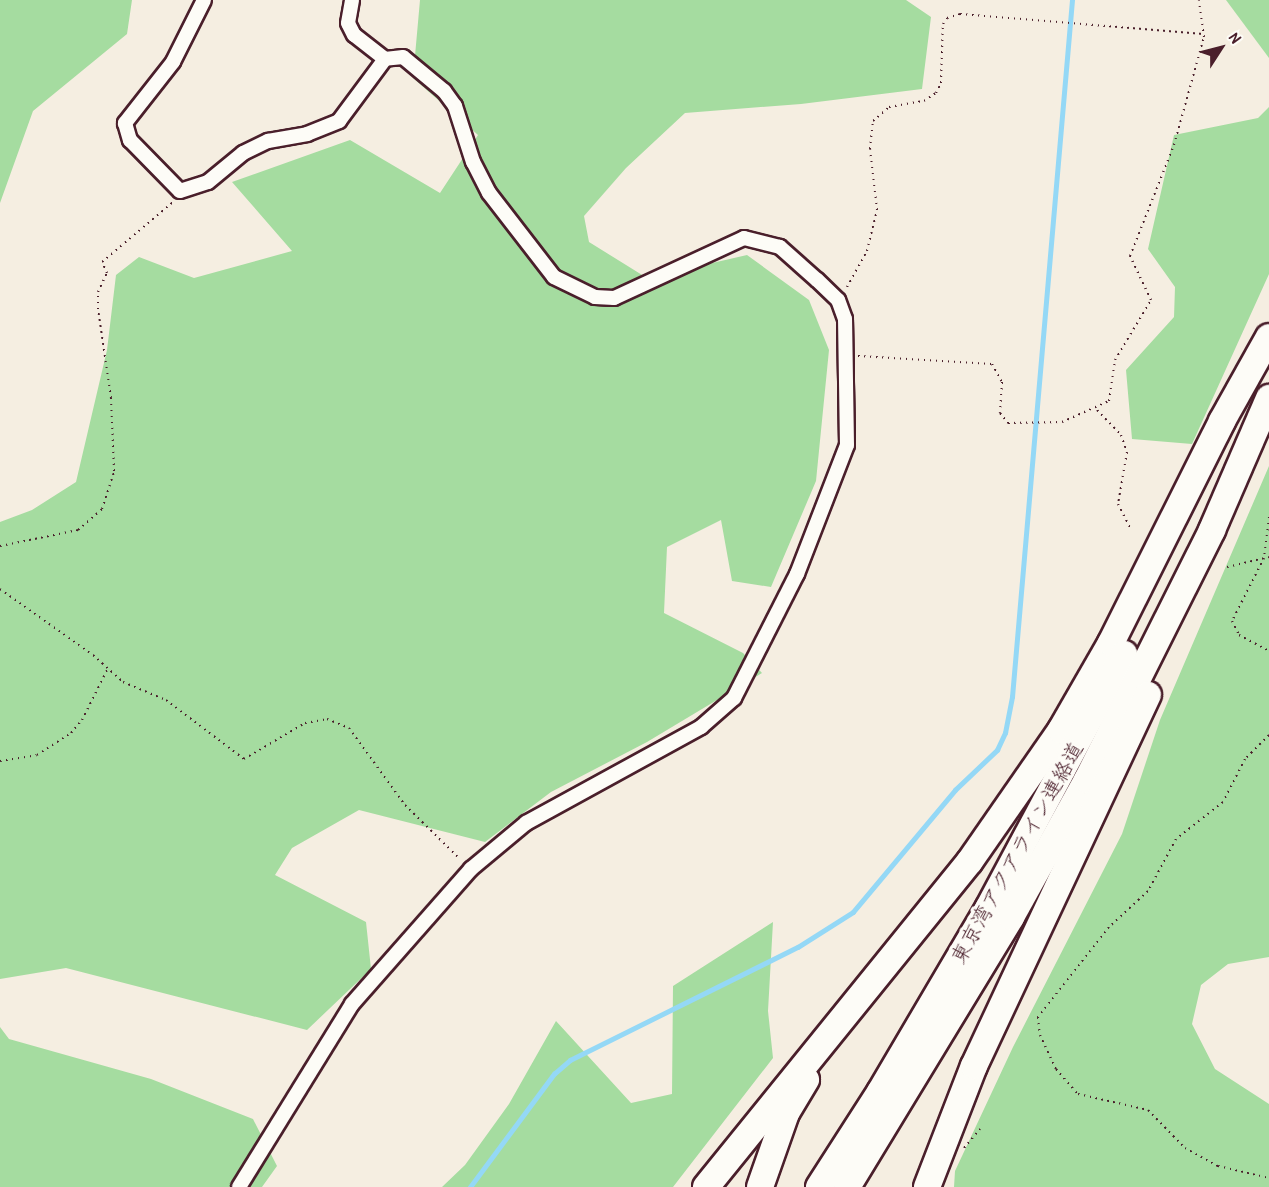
<!DOCTYPE html>
<meta charset="utf-8">
<style>
body{margin:0}
#map{position:relative;width:1269px;height:1187px;overflow:hidden;background:#f5eee1;font-family:"Patrick Hand","Klee One",sans-serif}
div>[style]{position:absolute}
.green>*{inset:0;background:#a5dca0}
.stream>*{height:4.5px;margin:-2.25px;padding:0 2.25px;transform-origin:2.25px;border-radius:2.25px;background:#94d8f6}
.path>*{height:2px;margin-top:-1px;transform-origin:0;background:repeating-linear-gradient(90deg,#4a1f2b 0 1.5px,transparent 0 6px)}
.roads{filter:drop-shadow(2px 0 #4a1f2b) drop-shadow(-2px 0 #4a1f2b) drop-shadow(0 2px #4a1f2b) drop-shadow(0 -2px #4a1f2b)}
.street>*{height:14px;margin:-7px;padding:0 7px;transform-origin:7px;border-radius:7px;background:#fdfcf7}
.highway>*{height:26px;margin:-13px;padding:0 13px;transform-origin:13px;border-radius:13px;background:#fdfcf7}
span{translate:-50% -50%;white-space:nowrap;text-align:center;line-height:1.15;-webkit-text-stroke:6px #fdfcf7;paint-order:stroke}
.street-label{font-size:21px;color:#4a1f2b}
.north{position:absolute;left:1191px;top:18px;width:60px;height:60px;-webkit-text-stroke:4px #fdfcf7;paint-order:stroke;rotate:54deg;font-size:16px;font-weight:700;line-height:24px;text-align:center;color:#4a1f2b}
.north::after{content:'';display:block;margin:auto;width:21px;height:27px;background:#4a1f2b;clip-path:polygon(50% 0,100% 100%,50% 72%,0 100%)}
</style>
<div id="map">
<div class="green">
<i style="clip-path:polygon(0 0,132px 0,127px 34px,33px 111px,0 203px)"></i>
<i style="clip-path:polygon(420px 0,906px 0,931px 17px,922px 89px,801px 104px,685px 113px,626px 168px,584px 216px,589px 242px,647px 278px,747px 255px,809px 300px,829px 350px,816px 481px,771px 587px,732px 581px,721px 520px,667px 547px,664px 613px,743px 653px,762px 673px,647px 742px,551px 792px,485px 842px,359px 810px,292px 848px,275px 875px,366px 922px,371px 969px,307px 1030px,66px 968px,0 979px,0 522px,32px 510px,76px 482px,107px 350px,116px 275px,139px 257px,194px 278px,292px 251px,232px 182px,350px 140px,440px 193px,478px 135px,413px 78px)"></i>
<i style="clip-path:polygon(1226px 0,1269px 0,1269px 58px)"></i>
<i style="clip-path:polygon(1269px 107px,1269px 274px,1192px 444px,1132px 439px,1126px 370px,1174px 317px,1175px 287px,1148px 249px,1174px 135px,1258px 118px)"></i>
<i style="clip-path:polygon(1269px 466px,1269px 957px,1228px 964px,1201px 985px,1192px 1024px,1215px 1069px,1269px 1104px,1269px 1187px,954px 1187px,955px 1171px,1013px 1047px,1122px 834px,1160px 720px)"></i>
<i style="clip-path:polygon(773px 922px,768px 1011px,773px 1058px,673px 1187px,442px 1187px,465px 1165px,509px 1104px,556px 1021px,631px 1103px,672px 1094px,673px 986px)"></i>
<i style="clip-path:polygon(0 1027px,9px 1039px,151px 1079px,253px 1119px,277px 1166px,262px 1187px,0 1187px)"></i>
</div>
<div class="stream">
<i style="left:470px;top:1187px;width:141px;rotate:-53.4deg"></i>
<i style="left:554px;top:1074px;width:21px;rotate:-41deg"></i>
<i style="left:570px;top:1060px;width:254px;rotate:-26.4deg"></i>
<i style="left:798px;top:947px;width:65px;rotate:-32.5deg"></i>
<i style="left:853px;top:912px;width:159px;rotate:-50.1deg"></i>
<i style="left:955px;top:790px;width:58px;rotate:-43.6deg"></i>
<i style="left:997px;top:750px;width:19px;rotate:-65deg"></i>
<i style="left:1005px;top:733px;width:37px;rotate:-79deg"></i>
<i style="left:1012px;top:697px;width:700px;rotate:-85.08deg"></i>
</div>
<div class="path">
<i style="left:847px;top:287px;width:41px;rotate:-60.9deg"></i>
<i style="left:867px;top:251px;width:42px;rotate:-76.3deg"></i>
<i style="left:877px;top:210px;width:61px;rotate:-96.5deg"></i>
<i style="left:870px;top:149px;width:28px;rotate:-84deg"></i>
<i style="left:873px;top:121px;width:21px;rotate:-41deg"></i>
<i style="left:889px;top:107px;width:36px;rotate:-10deg"></i>
<i style="left:924px;top:101px;width:14px;rotate:-34deg"></i>
<i style="left:936px;top:93px;width:11px;rotate:-63deg"></i>
<i style="left:941px;top:83px;width:59px;rotate:-88.1deg"></i>
<i style="left:943px;top:24px;width:7px;rotate:-56deg"></i>
<i style="left:947px;top:18px;width:14px;rotate:-17deg"></i>
<i style="left:960px;top:14px;width:244px;rotate:4.7deg"></i>
<i style="left:858px;top:356px;width:134px;rotate:3.4deg"></i>
<i style="left:992px;top:364px;width:21px;rotate:61deg"></i>
<i style="left:1002px;top:382px;width:31px;rotate:94deg"></i>
<i style="left:1000px;top:413px;width:13px;rotate:51deg"></i>
<i style="left:1008px;top:423px;width:54px;rotate:-1.1deg"></i>
<i style="left:1062px;top:422px;width:51px;rotate:-24.1deg"></i>
<i style="left:1109px;top:401px;width:41px;rotate:-81.7deg"></i>
<i style="left:1115px;top:360px;width:70px;rotate:-59deg"></i>
<i style="left:1151px;top:300px;width:49px;rotate:-115.5deg"></i>
<i style="left:1130px;top:256px;width:119px;rotate:-68.4deg"></i>
<i style="left:1174px;top:145px;width:112px;rotate:-74.5deg"></i>
<i style="left:1204px;top:37px;width:37px;rotate:-98deg"></i>
<i style="left:1097px;top:410px;width:35px;rotate:46deg"></i>
<i style="left:1121px;top:435px;width:18px;rotate:71deg"></i>
<i style="left:1127px;top:452px;width:53px;rotate:99.8deg"></i>
<i style="left:1118px;top:504px;width:29px;rotate:63deg"></i>
<i style="left:1269px;top:517px;width:41px;rotate:97deg"></i>
<i style="left:1264px;top:558px;width:71px;rotate:116.9deg"></i>
<i style="left:1232px;top:621px;width:16px;rotate:63deg"></i>
<i style="left:1239px;top:635px;width:34px;rotate:28deg"></i>
<i style="left:0;top:546px;width:80px;rotate:-11.6deg"></i>
<i style="left:78px;top:530px;width:32px;rotate:-41deg"></i>
<i style="left:102px;top:509px;width:40px;rotate:-72deg"></i>
<i style="left:114px;top:471px;width:73px;rotate:-92.4deg"></i>
<i style="left:111px;top:398px;width:90px;rotate:-98.3deg"></i>
<i style="left:98px;top:309px;width:17px;rotate:-90deg"></i>
<i style="left:98px;top:292px;width:21px;rotate:-65deg"></i>
<i style="left:107px;top:273px;width:12px;rotate:-114deg"></i>
<i style="left:102px;top:262px;width:93px;rotate:-40.2deg"></i>
<i style="left:1227px;top:567px;width:43px;rotate:-13.4deg"></i>
<i style="left:0;top:589px;width:114px;rotate:35.4deg"></i>
<i style="left:93px;top:655px;width:40px;rotate:42deg"></i>
<i style="left:123px;top:682px;width:47px;rotate:22.7deg"></i>
<i style="left:166px;top:700px;width:98px;rotate:37.1deg"></i>
<i style="left:244px;top:759px;width:71px;rotate:-30.5deg"></i>
<i style="left:305px;top:723px;width:22px;rotate:-10deg"></i>
<i style="left:327px;top:719px;width:24px;rotate:22deg"></i>
<i style="left:349px;top:728px;width:95px;rotate:54deg"></i>
<i style="left:405px;top:805px;width:77px;rotate:44.5deg"></i>
<i style="left:1269px;top:735px;width:34px;rotate:135deg"></i>
<i style="left:1245px;top:759px;width:48px;rotate:117.1deg"></i>
<i style="left:1223px;top:802px;width:60px;rotate:141.8deg"></i>
<i style="left:1176px;top:839px;width:59px;rotate:118.3deg"></i>
<i style="left:1148px;top:891px;width:53px;rotate:137.3deg"></i>
<i style="left:1109px;top:927px;width:115px;rotate:128.3deg"></i>
<i style="left:1038px;top:1017px;width:18px;rotate:84deg"></i>
<i style="left:1040px;top:1035px;width:38px;rotate:65deg"></i>
<i style="left:1056px;top:1069px;width:33px;rotate:49deg"></i>
<i style="left:1078px;top:1094px;width:72px;rotate:12.9deg"></i>
<i style="left:1148px;top:1110px;width:53px;rotate:45.8deg"></i>
<i style="left:1185px;top:1148px;width:38px;rotate:29deg"></i>
<i style="left:1218px;top:1166px;width:52px;rotate:13.2deg"></i>
<i style="left:0;top:761px;width:37px;rotate:-9deg"></i>
<i style="left:37px;top:755px;width:40px;rotate:-32.9deg"></i>
<i style="left:71px;top:733px;width:17px;rotate:-50deg"></i>
<i style="left:82px;top:720px;width:58px;rotate:-63.4deg"></i>
<i style="left:964px;top:1148px;width:25px;rotate:-50deg"></i>
</div>
<div class="roads">
<div class="street">
<i style="left:204px;top:0;width:69px;rotate:116.6deg"></i>
<i style="left:173px;top:62px;width:78px;rotate:128.2deg"></i>
<i style="left:125px;top:123px;width:18px;rotate:74deg"></i>
<i style="left:130px;top:140px;width:71px;rotate:45.6deg"></i>
<i style="left:180px;top:191px;width:29px;rotate:-18deg"></i>
<i style="left:208px;top:182px;width:45px;rotate:-39.6deg"></i>
<i style="left:243px;top:153px;width:28px;rotate:-26deg"></i>
<i style="left:268px;top:141px;width:40px;rotate:-10deg"></i>
<i style="left:307px;top:134px;width:35px;rotate:-22deg"></i>
<i style="left:339px;top:121px;width:77px;rotate:-53.4deg"></i>
<i style="left:239px;top:1187px;width:215px;rotate:-58.3deg"></i>
<i style="left:352px;top:1004px;width:180px;rotate:-48.6deg"></i>
<i style="left:471px;top:869px;width:72px;rotate:-39.9deg"></i>
<i style="left:526px;top:823px;width:200px;rotate:-28.7deg"></i>
<i style="left:701px;top:727px;width:44px;rotate:-41.3deg"></i>
<i style="left:734px;top:698px;width:139px;rotate:-63.1deg"></i>
<i style="left:797px;top:574px;width:138px;rotate:-68.8deg"></i>
<i style="left:847px;top:445px;width:126px;rotate:-90.9deg"></i>
<i style="left:845px;top:319px;width:20px;rotate:-110deg"></i>
<i style="left:838px;top:300px;width:29px;rotate:-136deg"></i>
<i style="left:817px;top:280px;width:50px;rotate:-138.3deg"></i>
<i style="left:780px;top:247px;width:37px;rotate:-166deg"></i>
<i style="left:744px;top:238px;width:143px;rotate:155.2deg"></i>
<i style="left:614px;top:298px;width:19px;rotate:-177deg"></i>
<i style="left:595px;top:297px;width:46px;rotate:-154deg"></i>
<i style="left:554px;top:277px;width:106px;rotate:-127.7deg"></i>
<i style="left:489px;top:193px;width:35px;rotate:-117deg"></i>
<i style="left:473px;top:162px;width:59px;rotate:-107.8deg"></i>
<i style="left:455px;top:106px;width:19px;rotate:-126deg"></i>
<i style="left:444px;top:91px;width:53px;rotate:-140.3deg"></i>
<i style="left:403px;top:57px;width:18px;rotate:174deg"></i>
<i style="left:385px;top:59px;width:39px;rotate:-142deg"></i>
<i style="left:354px;top:35px;width:13px;rotate:-117deg"></i>
<i style="left:348px;top:23px;width:23px;rotate:-80deg"></i>
</div>
<div class="highway">
<i style="left:706px;top:1187px;width:419px;rotate:-51deg"></i>
<i style="left:970px;top:861px;width:160px;rotate:-55.2deg"></i>
<i style="left:1061px;top:730px;width:100px;rotate:-60.1deg"></i>
<i style="left:1111px;top:643px;width:248px;rotate:-63.4deg"></i>
<i style="left:1222px;top:421px;width:96px;rotate:-60.8deg"></i>
<i style="left:760px;top:1187px;width:78px;rotate:-70.6deg"></i>
<i style="left:786px;top:1113px;width:39px;rotate:-59deg"></i>
<i style="left:819px;top:1187px;width:113px;rotate:-57.3deg"></i>
<i style="left:880px;top:1092px;width:215px;rotate:-59.5deg"></i>
<i style="left:989px;top:907px;width:287px;rotate:-61.9deg"></i>
<i style="left:847px;top:1187px;width:316px;rotate:-58.7deg"></i>
<i style="left:1011px;top:917px;width:157px;rotate:-61deg"></i>
<i style="left:1087px;top:780px;width:280px;rotate:-63.4deg"></i>
<i style="left:1212px;top:530px;width:144px;rotate:-66.6deg"></i>
<i style="left:927px;top:1187px;width:130px;rotate:-68.8deg"></i>
<i style="left:974px;top:1066px;width:410px;rotate:-64.9deg"></i>
</div>
</div>
<div class="street-label">
<span style="left:1017px;top:853px;rotate:-61deg">東京湾アクアライン連絡道</span>
</div>
<div class="north">N</div>
</div>
